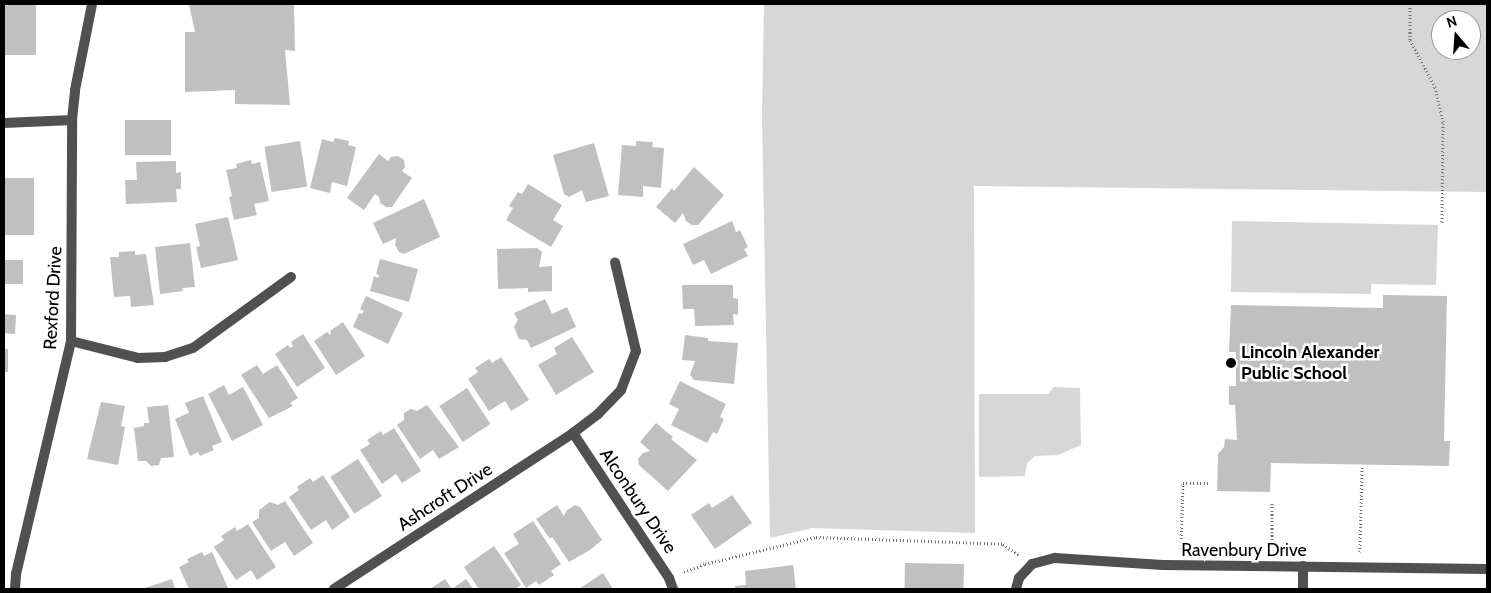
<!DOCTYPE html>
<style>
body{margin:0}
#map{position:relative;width:1491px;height:593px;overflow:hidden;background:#fff;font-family:Cabin,sans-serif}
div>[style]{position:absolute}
.green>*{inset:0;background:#d7d7d7}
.building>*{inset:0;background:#c0c0c0;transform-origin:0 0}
.path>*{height:3px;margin-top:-1.5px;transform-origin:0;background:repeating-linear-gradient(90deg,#727272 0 1px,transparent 0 3.5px)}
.street>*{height:10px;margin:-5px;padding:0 5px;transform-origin:5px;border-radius:5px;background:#505050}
.dots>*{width:14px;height:14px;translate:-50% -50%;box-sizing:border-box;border:2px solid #fff;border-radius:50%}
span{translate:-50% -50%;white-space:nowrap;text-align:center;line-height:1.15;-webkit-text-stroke:5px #fff;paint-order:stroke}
.street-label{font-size:18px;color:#000}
.poi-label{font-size:18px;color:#000;font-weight:700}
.left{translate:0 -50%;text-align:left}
.frame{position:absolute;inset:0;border:5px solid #000;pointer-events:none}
.north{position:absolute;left:1431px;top:10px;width:50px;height:50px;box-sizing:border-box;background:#fff;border:1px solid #999;border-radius:50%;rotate:342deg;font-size:14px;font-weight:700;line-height:20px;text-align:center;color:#000}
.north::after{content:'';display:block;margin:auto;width:18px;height:22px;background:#000;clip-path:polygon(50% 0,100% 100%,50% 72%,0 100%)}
</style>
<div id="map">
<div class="green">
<i style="clip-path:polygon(evenodd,764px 4px,1487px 4px,1487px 192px,974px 186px,975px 533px,812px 528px,770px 538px,762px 116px,764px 4px,1441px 20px,1471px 20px,1471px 50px,1441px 50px,1441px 20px)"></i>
<i style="clip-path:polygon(1232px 221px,1438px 225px,1436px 285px,1371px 284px,1371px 294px,1231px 292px)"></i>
<i style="clip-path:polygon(1054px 387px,1080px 388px,1081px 445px,1058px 455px,1035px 456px,1027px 463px,1025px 476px,979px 477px,979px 394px,1048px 394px)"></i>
</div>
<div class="building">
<i style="left:4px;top:4px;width:32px;height:51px"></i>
<i style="clip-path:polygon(189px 4px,294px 4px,295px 51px,285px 50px,290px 105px,235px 104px,235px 90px,185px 92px,185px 32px,195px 32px)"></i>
<i style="left:125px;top:120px;width:46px;height:35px"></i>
<i style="clip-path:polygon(335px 138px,349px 141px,348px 145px,356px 147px,347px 186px,332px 182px,330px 193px,310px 188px,322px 139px,333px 142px)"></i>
<i style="left:300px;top:141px;width:46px;height:36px;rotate:81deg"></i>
<i style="clip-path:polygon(636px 141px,653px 142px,652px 147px,664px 148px,661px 188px,643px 186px,643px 197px,618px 195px,622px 145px,636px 146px)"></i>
<i style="clip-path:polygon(594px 143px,609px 196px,586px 202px,582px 190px,569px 197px,564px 194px,553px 155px)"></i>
<i style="clip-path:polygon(379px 154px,388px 161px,391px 157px,398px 156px,404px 160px,405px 167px,402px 171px,412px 178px,392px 207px,386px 207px,380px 203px,379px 197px,375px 194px,364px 210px,347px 198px)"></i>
<i style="clip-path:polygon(251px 160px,252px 164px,260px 162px,269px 201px,254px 204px,257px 215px,234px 220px,229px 197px,232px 196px,226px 170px,237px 168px,236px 164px)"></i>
<i style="clip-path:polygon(176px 161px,176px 173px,181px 172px,181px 189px,176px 189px,177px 202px,126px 204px,125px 180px,137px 180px,136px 162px)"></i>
<i style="clip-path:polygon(694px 167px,724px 195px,698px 225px,692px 225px,686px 221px,683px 213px,675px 223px,656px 207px,672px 188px,674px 191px)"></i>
<i style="left:4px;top:178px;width:30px;height:57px"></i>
<i style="clip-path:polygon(528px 184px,562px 205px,553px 220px,563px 226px,551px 247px,506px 220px,513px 208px,509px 206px,518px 192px,522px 194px)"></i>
<i style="clip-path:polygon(424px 199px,440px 237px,404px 254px,399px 252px,395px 245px,396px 238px,383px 244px,373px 223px)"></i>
<i style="clip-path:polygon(228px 217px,238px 260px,201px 268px,196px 247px,200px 246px,195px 224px)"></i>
<i style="clip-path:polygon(732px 221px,736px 232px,740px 230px,748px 247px,744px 249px,748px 256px,711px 274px,704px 260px,693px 265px,683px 244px)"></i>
<i style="clip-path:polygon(190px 243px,195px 287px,182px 288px,183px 291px,160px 294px,155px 247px)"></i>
<i style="clip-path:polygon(537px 248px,542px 252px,539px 267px,552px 266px,552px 291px,528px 292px,528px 288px,498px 289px,497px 249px)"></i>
<i style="clip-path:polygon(135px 251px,135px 255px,146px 254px,154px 305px,131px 307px,130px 296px,114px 297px,110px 257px,119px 257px,119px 252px)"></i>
<i style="clip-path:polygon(380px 259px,418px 269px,409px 302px,370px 291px,374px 276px,378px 278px,379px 275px,376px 274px)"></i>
<i style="left:4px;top:260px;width:19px;height:24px"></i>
<i style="clip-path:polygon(682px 285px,733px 285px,733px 298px,738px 299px,738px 315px,733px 314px,734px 325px,695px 326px,694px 309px,683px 309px)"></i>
<i style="clip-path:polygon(1383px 295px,1447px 296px,1444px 441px,1450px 441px,1449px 466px,1271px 463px,1270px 492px,1217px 491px,1218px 454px,1224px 447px,1225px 439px,1237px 440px,1235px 405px,1229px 405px,1229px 386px,1236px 386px,1236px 352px,1229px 352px,1231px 305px,1383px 308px)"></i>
<i style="clip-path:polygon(366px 296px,403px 313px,388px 344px,353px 327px,359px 313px,362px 314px,364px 311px,360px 309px)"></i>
<i style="clip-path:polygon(545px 299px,552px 314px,567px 307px,576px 327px,531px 348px,527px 340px,519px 339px,514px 327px,518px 320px,514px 313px)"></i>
<i style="left:16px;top:315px;width:19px;height:12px;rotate:93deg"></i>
<i style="clip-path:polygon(343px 322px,365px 356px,336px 375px,314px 341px,327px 332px,330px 335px,331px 333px,330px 331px)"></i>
<i style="clip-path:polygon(303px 334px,325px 368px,297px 387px,275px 354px,288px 345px,290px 348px,293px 346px,291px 342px)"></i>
<i style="clip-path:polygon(685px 335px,708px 338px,708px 341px,738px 343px,734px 384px,694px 380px,690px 375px,695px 361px,682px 360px)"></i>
<i style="clip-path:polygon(572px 337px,594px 372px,556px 395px,538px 365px,557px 354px,554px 348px)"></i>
<i style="left:4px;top:349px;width:4px;height:23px"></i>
<i style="clip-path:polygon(501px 357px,529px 400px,511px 411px,505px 401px,489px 411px,468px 379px,478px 372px,475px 368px,489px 359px,492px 363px)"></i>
<i style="clip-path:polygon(257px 365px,263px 374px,277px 365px,298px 398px,290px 403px,293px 406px,269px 418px,241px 375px)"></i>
<i style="clip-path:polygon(680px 381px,726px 404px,720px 417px,724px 419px,717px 434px,713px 432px,707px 443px,671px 425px,679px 409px,669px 404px)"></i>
<i style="clip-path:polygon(224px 385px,229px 395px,243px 387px,263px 425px,232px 441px,208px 394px)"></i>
<i style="left:467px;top:388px;width:43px;height:33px;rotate:57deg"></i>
<i style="clip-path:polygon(203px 396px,222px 442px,212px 446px,214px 450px,200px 456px,198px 452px,190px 456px,175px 419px,189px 413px,185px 403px)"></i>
<i style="clip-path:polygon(101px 402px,125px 406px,121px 426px,125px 427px,118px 465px,87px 459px)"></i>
<i style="clip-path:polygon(168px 405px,174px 457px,161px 458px,159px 465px,151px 466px,146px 461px,138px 461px,134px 428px,144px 426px,144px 423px,149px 423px,147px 407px)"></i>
<i style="clip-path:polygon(427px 405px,459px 447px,439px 459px,433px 450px,420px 459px,397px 425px,404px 420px,404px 413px,411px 409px,417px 411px)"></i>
<i style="clip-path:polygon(656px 423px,673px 437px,671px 439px,697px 460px,668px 491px,639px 465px,638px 459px,643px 453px,650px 451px,640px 442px)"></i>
<i style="clip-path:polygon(394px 428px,421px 471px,402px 483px,396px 474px,382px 484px,360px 450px,370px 444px,367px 440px,381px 431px,383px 435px)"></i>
<i style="left:358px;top:459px;width:44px;height:33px;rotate:57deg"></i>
<i style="clip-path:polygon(323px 475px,350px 517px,332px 530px,326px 520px,311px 530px,289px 497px,299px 490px,297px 487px,310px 478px,313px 482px)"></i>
<i style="clip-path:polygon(732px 495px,752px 523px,715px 549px,691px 515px,709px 503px,712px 508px)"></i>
<i style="clip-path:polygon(285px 501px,313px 543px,294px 556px,285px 542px,271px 551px,252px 522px,259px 518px,259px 510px,270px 502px,278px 505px)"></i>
<i style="clip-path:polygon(557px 505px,564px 516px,567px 510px,575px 505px,580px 507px,602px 540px,590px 550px,569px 562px,552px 537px,550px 539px,536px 519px)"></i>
<i style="clip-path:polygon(533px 521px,561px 564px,551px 571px,554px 575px,539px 585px,536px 581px,526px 588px,504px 553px,519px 544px,513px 534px)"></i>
<i style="clip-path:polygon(248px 524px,276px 567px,257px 580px,251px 570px,236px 580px,214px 547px,224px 540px,221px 536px,235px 527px,237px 531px)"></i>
<i style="clip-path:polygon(494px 546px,521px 585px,515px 589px,479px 589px,464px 567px)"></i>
<i style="clip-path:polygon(202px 552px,204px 556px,212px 552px,228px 588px,189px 589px,179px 567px,189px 562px,187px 559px)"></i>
<i style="left:905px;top:563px;width:59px;height:26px;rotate:1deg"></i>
<i style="clip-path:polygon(793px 565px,796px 589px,735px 589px,735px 586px,746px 585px,745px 571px)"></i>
<i style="clip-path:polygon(603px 573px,613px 589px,579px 589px)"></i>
<i style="clip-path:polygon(172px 579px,175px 589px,142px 589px)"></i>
<i style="clip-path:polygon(445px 579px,452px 589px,466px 579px,473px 589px,430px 589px)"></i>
</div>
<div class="path">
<i style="left:1410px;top:4px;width:36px;rotate:90deg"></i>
<i style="left:1410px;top:40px;width:53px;rotate:62deg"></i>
<i style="left:1435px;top:87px;width:37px;rotate:77deg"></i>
<i style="left:1443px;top:123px;width:100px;rotate:90.6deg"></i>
<i style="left:1181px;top:549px;width:66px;rotate:-88.3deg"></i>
<i style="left:1183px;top:483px;width:28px"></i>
<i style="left:1272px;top:550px;width:49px;rotate:-90deg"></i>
<i style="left:1360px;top:552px;width:85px;rotate:-88.7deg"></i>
<i style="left:684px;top:572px;width:22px;rotate:-21deg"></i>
<i style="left:705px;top:564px;width:114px;rotate:-13.7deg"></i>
<i style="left:816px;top:537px;width:187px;rotate:2.1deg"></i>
<i style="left:1003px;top:544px;width:19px;rotate:35deg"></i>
</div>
<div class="street">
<i style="left:4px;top:123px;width:68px;rotate:-2.5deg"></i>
<i style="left:71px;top:341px;width:69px;rotate:14.2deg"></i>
<i style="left:138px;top:358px;width:27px;rotate:-2deg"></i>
<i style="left:165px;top:357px;width:29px;rotate:-18deg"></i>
<i style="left:193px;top:348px;width:121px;rotate:-35.9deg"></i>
<i style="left:573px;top:433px;width:174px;rotate:56.5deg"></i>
<i style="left:669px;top:578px;width:12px;rotate:70deg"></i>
<i style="left:15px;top:589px;width:15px;rotate:-86deg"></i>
<i style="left:16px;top:574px;width:239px;rotate:-76.7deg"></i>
<i style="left:71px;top:341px;width:221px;rotate:-89.7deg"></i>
<i style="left:72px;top:120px;width:30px;rotate:-84deg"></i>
<i style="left:75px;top:90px;width:88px;rotate:-78.8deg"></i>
<i style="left:334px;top:589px;width:285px;rotate:-33.1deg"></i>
<i style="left:573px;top:433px;width:31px;rotate:-37deg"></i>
<i style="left:598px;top:414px;width:33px;rotate:-46deg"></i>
<i style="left:621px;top:390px;width:42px;rotate:-69deg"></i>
<i style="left:636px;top:351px;width:91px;rotate:-103.3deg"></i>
<i style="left:1016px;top:589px;width:11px;rotate:-75deg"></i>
<i style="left:1019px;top:578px;width:19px;rotate:-47deg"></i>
<i style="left:1032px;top:564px;width:24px;rotate:-15deg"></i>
<i style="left:1055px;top:558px;width:108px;rotate:3.7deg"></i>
<i style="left:1163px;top:565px;width:324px;rotate:0.7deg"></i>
<i style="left:1303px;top:589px;width:23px;rotate:-90deg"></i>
</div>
<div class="dots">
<i style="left:1231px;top:363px;background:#000"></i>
</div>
<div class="street-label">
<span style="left:53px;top:298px;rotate:-87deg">Rexford Drive</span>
<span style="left:445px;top:497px;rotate:-33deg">Ashcroft Drive</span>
<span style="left:638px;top:501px;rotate:56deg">Alconbury Drive</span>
<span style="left:1244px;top:550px">Ravenbury Drive</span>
</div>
<div class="poi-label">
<span class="left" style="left:1241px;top:363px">Lincoln Alexander<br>Public School</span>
</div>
<div class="frame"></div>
<div class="north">N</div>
</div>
